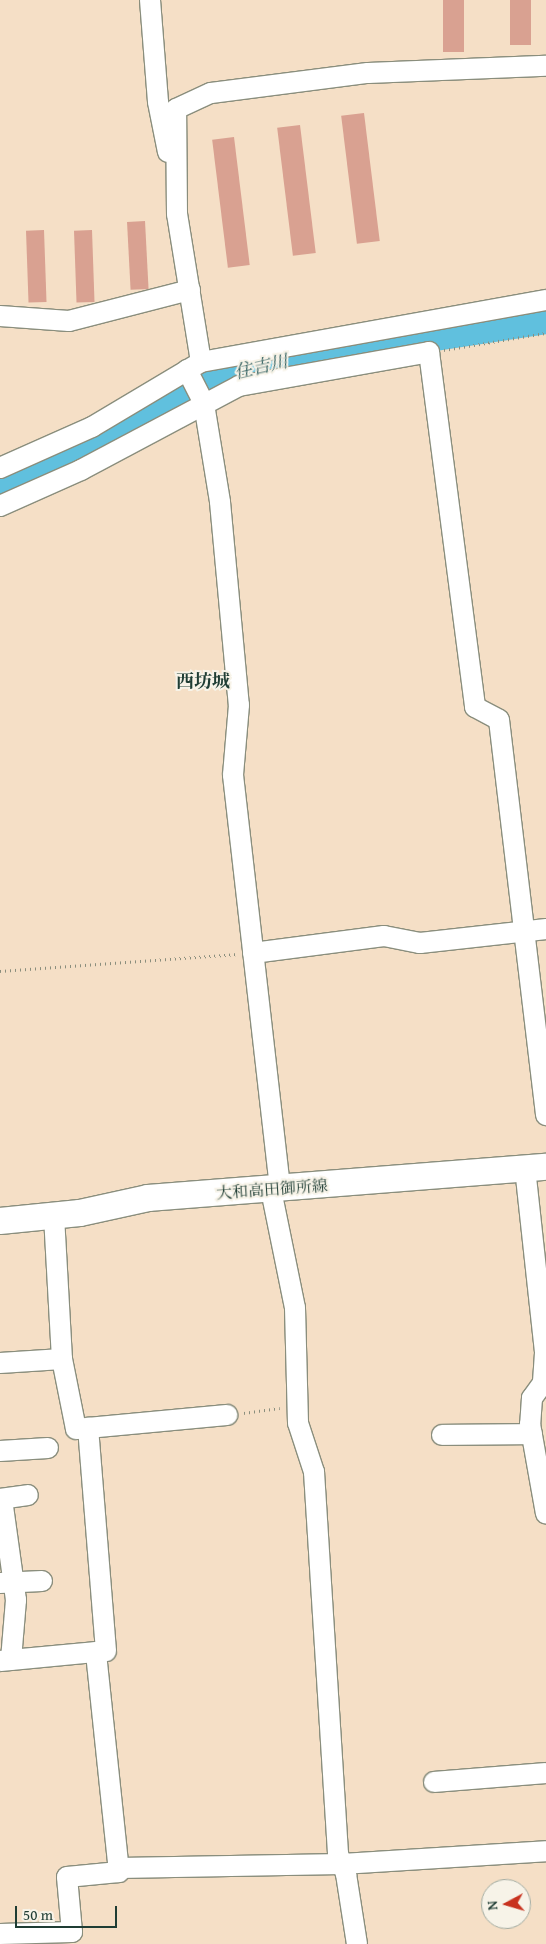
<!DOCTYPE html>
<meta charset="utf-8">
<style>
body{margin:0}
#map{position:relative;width:546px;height:1944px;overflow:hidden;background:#f5dfc6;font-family:"Gentium Book Plus","Noto Serif JP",serif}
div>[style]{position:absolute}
.river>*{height:25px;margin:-12.5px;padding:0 12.5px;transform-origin:12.5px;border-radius:12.5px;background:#60c0de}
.building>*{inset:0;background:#d9a191;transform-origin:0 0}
.path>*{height:2.5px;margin-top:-1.25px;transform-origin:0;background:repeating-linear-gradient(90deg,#8a8e7d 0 1px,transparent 0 5px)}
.roads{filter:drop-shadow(1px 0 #8a8e7d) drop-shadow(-1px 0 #8a8e7d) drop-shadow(0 1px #8a8e7d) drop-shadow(0 -1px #8a8e7d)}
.minor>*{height:20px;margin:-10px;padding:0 10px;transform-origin:10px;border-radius:10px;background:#fff}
.major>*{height:26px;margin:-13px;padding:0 13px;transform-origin:13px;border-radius:13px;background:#fff}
span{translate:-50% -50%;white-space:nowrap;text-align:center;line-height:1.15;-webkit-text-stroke:4px #f7f3e8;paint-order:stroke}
.street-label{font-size:16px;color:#1f3d34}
.water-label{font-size:18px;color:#2f5e5e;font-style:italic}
.neighbourhood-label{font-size:18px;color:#1f3d34;font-weight:700}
.north{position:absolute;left:481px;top:1879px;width:50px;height:50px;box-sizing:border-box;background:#f7f3e8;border:1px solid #a1aaa0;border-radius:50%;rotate:264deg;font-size:14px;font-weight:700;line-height:20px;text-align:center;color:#1f3d34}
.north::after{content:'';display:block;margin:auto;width:18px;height:22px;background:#c8321e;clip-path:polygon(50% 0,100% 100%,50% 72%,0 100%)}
.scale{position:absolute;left:15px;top:1906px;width:102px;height:22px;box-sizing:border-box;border:2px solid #1f3d34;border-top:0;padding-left:6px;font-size:15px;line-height:18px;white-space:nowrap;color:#1f3d34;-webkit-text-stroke:4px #f7f3e8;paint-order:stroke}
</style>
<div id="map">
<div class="river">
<i style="left:0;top:489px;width:128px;rotate:-23.6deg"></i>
<i style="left:117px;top:438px;width:121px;rotate:-30.8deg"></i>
<i style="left:221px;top:376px;width:72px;rotate:-12.9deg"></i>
<i style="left:291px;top:360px;width:258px;rotate:-8.7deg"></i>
</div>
<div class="building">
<i style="left:443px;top:0;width:21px;height:52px"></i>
<i style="left:510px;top:0;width:21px;height:45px"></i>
<i style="left:364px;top:113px;width:129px;height:23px;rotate:83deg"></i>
<i style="left:300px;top:125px;width:129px;height:23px;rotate:83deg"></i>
<i style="left:234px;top:137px;width:129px;height:22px;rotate:83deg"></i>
<i style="left:145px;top:221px;width:68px;height:18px;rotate:87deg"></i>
<i style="left:44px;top:230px;width:72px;height:18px;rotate:88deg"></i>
<i style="left:92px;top:230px;width:72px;height:18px;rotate:88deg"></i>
</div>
<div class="path">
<i style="left:444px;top:350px;width:103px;rotate:-9.5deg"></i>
<i style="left:0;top:971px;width:239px;rotate:-4.1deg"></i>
<i style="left:244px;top:1413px;width:36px;rotate:-8deg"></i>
</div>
<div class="roads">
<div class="minor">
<i style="left:150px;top:0;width:102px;rotate:85.5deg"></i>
<i style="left:158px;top:102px;width:51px;rotate:78.7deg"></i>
<i style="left:0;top:316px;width:69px;rotate:4.1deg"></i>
<i style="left:69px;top:321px;width:125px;rotate:-14.4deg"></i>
<i style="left:201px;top:362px;width:150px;rotate:-99.2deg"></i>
<i style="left:177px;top:214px;width:105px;rotate:-90.5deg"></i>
<i style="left:176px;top:109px;width:38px;rotate:-25deg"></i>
<i style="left:211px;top:93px;width:158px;rotate:-7.3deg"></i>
<i style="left:368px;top:73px;width:178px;rotate:-2.3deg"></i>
<i style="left:187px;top:370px;width:38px;rotate:63deg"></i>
<i style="left:204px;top:404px;width:99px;rotate:80.7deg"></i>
<i style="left:220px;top:502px;width:204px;rotate:84.7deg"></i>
<i style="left:239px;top:705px;width:70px;rotate:94.9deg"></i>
<i style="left:233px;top:775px;width:417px;rotate:83.5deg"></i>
<i style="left:0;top:468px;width:101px;rotate:-24deg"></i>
<i style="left:92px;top:427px;width:127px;rotate:-30.8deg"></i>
<i style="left:201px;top:362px;width:351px;rotate:-10.2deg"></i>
<i style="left:0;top:506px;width:89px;rotate:-24deg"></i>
<i style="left:81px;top:470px;width:179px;rotate:-28deg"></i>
<i style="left:239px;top:386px;width:193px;rotate:-10.1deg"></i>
<i style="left:429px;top:352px;width:358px;rotate:82.6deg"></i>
<i style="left:475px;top:707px;width:27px;rotate:28deg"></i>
<i style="left:499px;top:720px;width:398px;rotate:83.2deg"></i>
<i style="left:253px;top:953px;width:132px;rotate:-7.4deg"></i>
<i style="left:384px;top:936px;width:37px;rotate:11deg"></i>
<i style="left:420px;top:943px;width:127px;rotate:-6.3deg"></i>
<i style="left:525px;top:1168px;width:186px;rotate:83.8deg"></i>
<i style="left:545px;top:1353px;width:30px;rotate:94deg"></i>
<i style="left:543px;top:1383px;width:19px;rotate:126deg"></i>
<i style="left:532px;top:1398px;width:26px;rotate:94deg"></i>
<i style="left:530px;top:1424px;width:91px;rotate:79.9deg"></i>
<i style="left:271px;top:1190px;width:120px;rotate:78.5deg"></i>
<i style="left:295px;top:1308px;width:115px;rotate:88.5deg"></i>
<i style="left:298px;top:1423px;width:52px;rotate:71.9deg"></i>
<i style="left:314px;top:1472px;width:383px;rotate:86.4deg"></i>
<i style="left:338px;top:1854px;width:22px;rotate:68deg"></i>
<i style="left:346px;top:1874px;width:71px;rotate:81.1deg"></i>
<i style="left:54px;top:1216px;width:143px;rotate:86.8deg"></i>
<i style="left:62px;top:1359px;width:71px;rotate:78.7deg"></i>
<i style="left:76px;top:1429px;width:152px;rotate:-5.3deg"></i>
<i style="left:0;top:1363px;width:62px;rotate:-3.7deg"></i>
<i style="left:442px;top:1435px;width:90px;rotate:-0.6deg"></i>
<i style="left:0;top:1451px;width:48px;rotate:-3.6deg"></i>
<i style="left:0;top:1499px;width:28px;rotate:-8deg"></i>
<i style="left:2px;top:1499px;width:102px;rotate:82.1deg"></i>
<i style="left:16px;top:1600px;width:60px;rotate:94.8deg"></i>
<i style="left:0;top:1583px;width:42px;rotate:-2.7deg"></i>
<i style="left:0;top:1661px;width:106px;rotate:-5.4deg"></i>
<i style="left:106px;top:1651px;width:224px;rotate:-94.6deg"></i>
<i style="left:434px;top:1782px;width:112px;rotate:-4.6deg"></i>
<i style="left:119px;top:1868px;width:223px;rotate:-1deg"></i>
<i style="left:342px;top:1864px;width:204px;rotate:-3.6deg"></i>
<i style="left:0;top:1934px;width:72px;rotate:-1.6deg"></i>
<i style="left:72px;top:1932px;width:55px;rotate:-95.2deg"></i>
<i style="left:67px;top:1877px;width:52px;rotate:-5.5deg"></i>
<i style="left:119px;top:1872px;width:221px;rotate:-96deg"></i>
</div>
<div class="major">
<i style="left:0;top:1221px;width:80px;rotate:-5.7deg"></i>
<i style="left:80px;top:1213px;width:70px;rotate:-12.4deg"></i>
<i style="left:148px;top:1198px;width:399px;rotate:-4.5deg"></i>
</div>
</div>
<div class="street-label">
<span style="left:272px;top:1189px;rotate:-4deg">大和高田御所線</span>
</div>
<div class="water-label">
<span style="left:261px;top:367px;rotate:-13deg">住吉川</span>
</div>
<div class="neighbourhood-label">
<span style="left:203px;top:681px">西坊城</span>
</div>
<div class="north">N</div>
<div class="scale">50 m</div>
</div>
